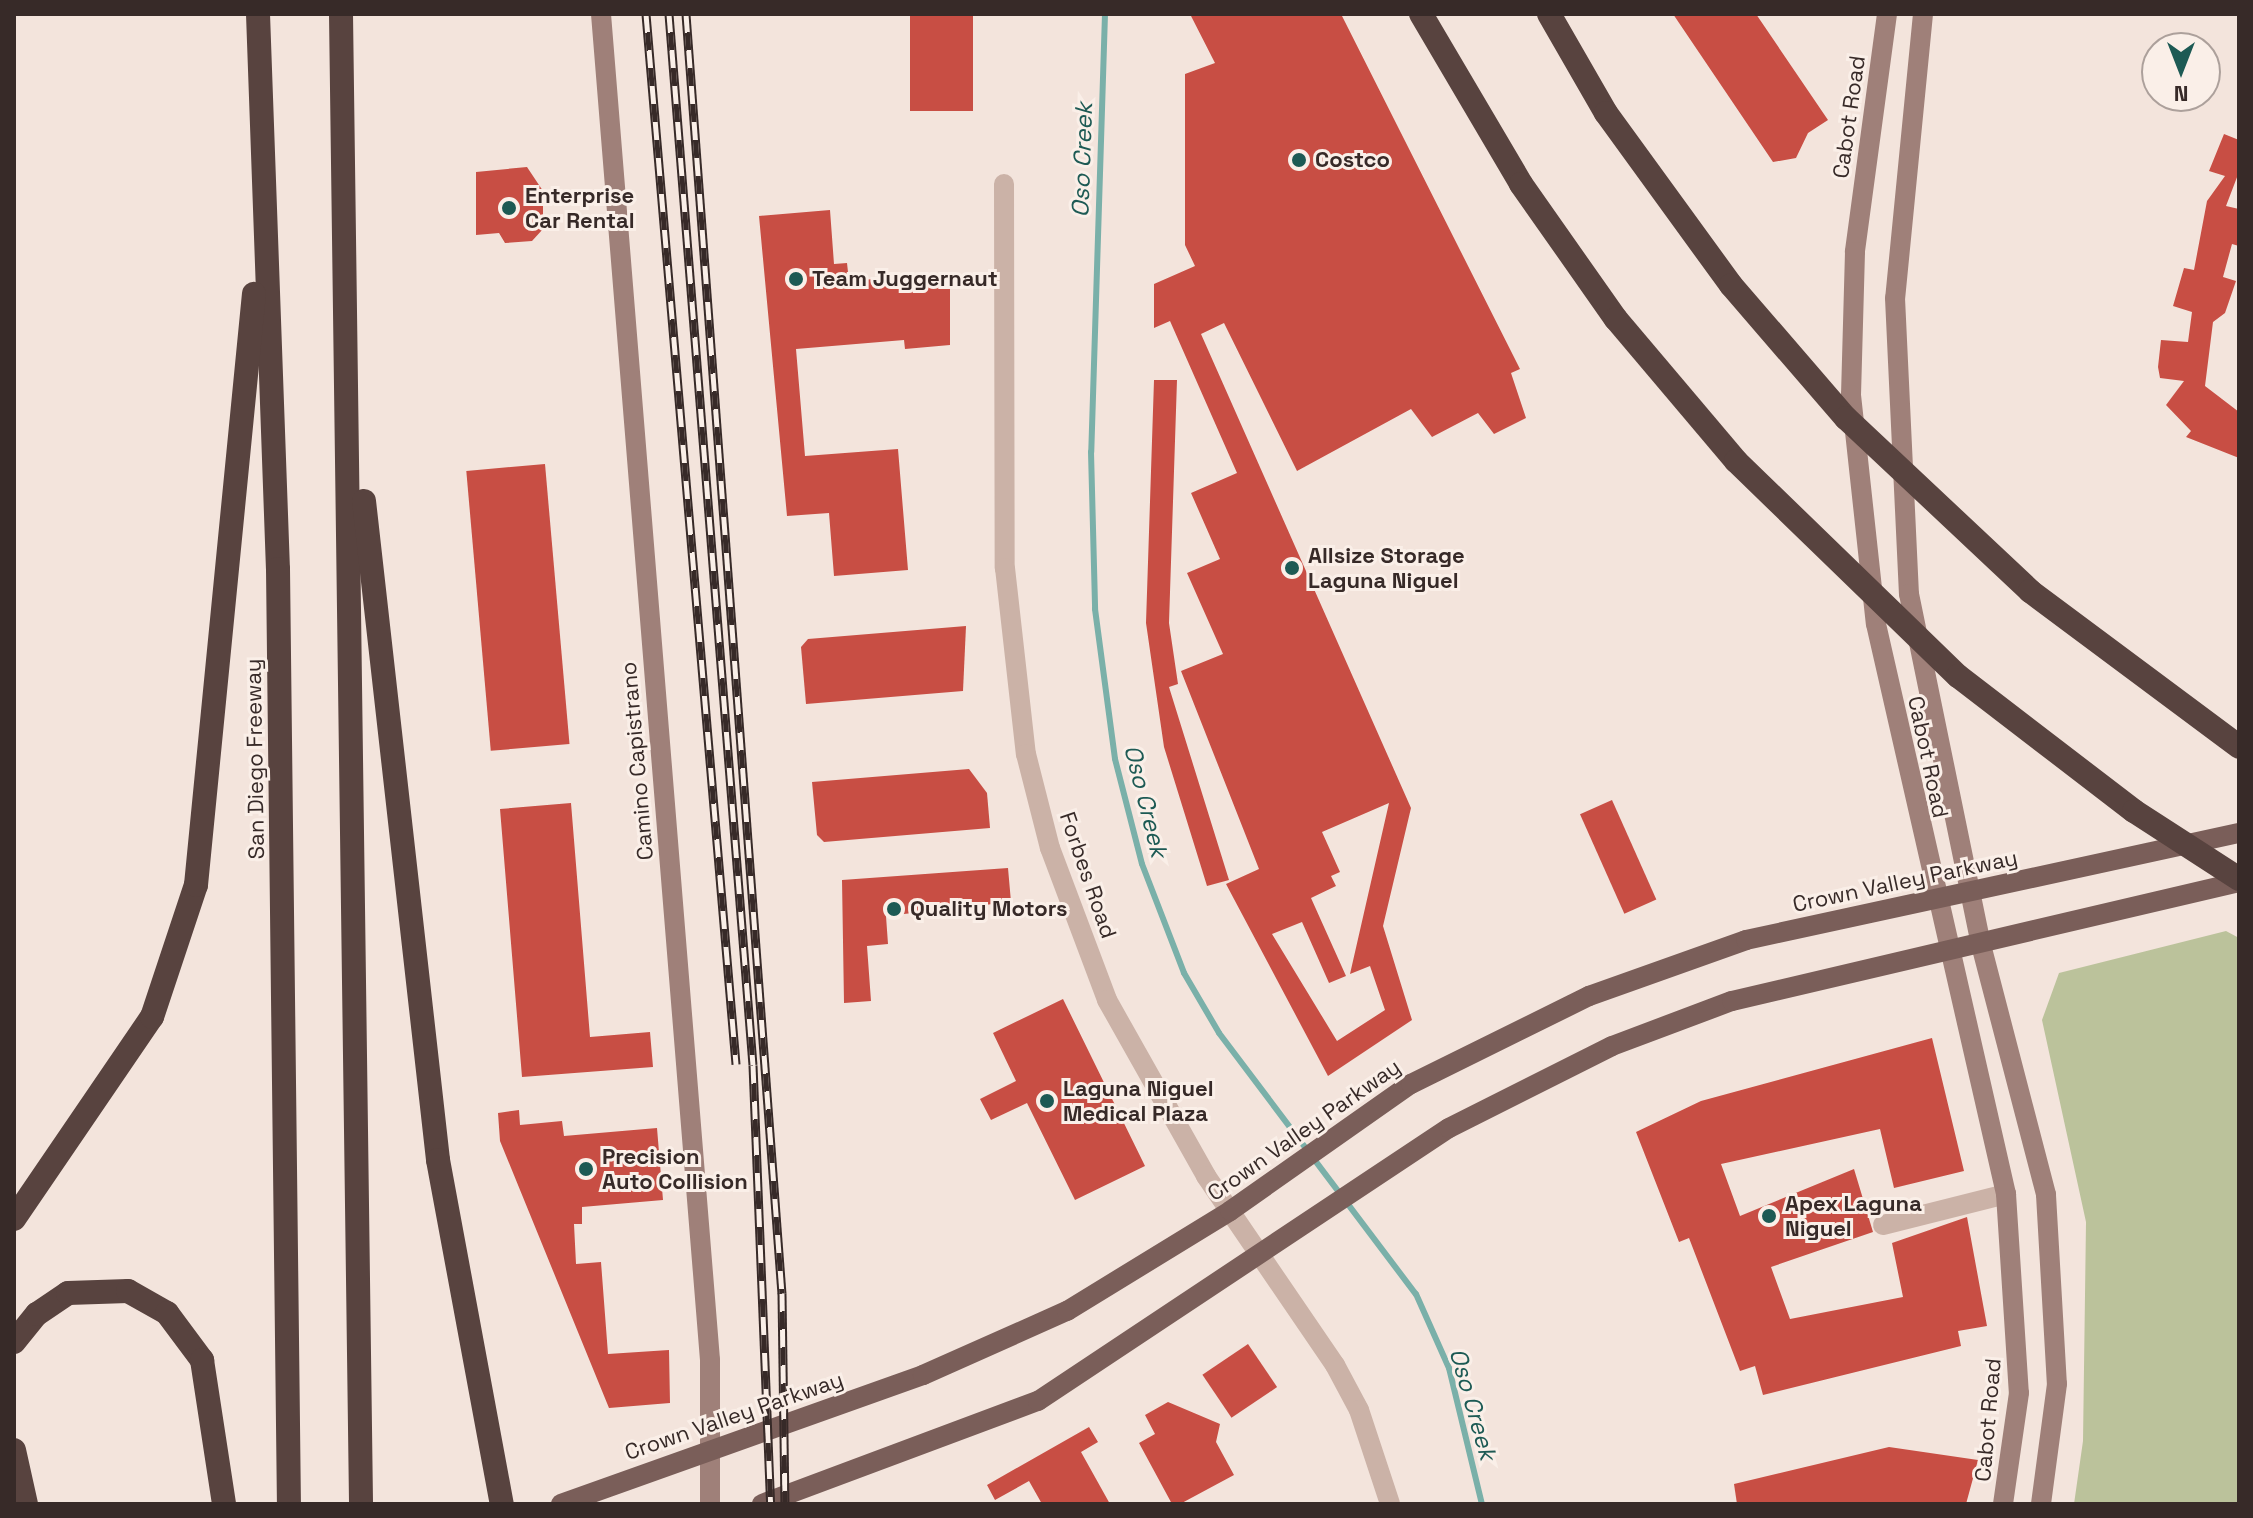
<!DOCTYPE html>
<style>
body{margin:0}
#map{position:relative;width:2253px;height:1518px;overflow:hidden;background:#f3e4dc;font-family:"Space Grotesk",sans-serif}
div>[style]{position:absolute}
.green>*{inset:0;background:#bbc29b}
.stream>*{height:6px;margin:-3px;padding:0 3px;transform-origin:3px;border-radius:3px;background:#7ab0a9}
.building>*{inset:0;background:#c84e44;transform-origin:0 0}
.street>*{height:20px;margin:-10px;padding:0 10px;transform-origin:10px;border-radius:10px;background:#cbb2a7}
.secondary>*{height:20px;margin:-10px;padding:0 10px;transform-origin:10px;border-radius:10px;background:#9f8079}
.primary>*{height:20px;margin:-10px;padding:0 10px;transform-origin:10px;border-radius:10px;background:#7a5e59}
.highway>*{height:24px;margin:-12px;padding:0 12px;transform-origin:12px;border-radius:12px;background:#58433f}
.rail>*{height:9px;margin-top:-4.5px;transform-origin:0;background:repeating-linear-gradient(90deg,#faefe8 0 18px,#372a28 0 36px);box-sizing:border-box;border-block:2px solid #372a28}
.dots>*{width:22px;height:22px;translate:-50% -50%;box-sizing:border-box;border:4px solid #faefe8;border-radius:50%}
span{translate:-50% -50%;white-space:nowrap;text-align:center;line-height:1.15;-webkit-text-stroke:6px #faefe8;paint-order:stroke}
.street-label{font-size:22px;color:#372a28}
.poi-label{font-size:22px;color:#372a28;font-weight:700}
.left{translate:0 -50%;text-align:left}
.water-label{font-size:24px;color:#1d5a54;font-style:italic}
.frame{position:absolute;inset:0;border:16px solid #372a28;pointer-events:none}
.north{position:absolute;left:2141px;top:32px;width:80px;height:80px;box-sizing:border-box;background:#faefe8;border:2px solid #aca09b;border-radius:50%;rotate:180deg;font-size:22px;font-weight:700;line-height:32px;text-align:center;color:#372a28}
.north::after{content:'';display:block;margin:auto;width:28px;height:36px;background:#1d5a54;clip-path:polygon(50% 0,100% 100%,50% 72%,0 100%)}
</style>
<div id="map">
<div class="green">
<i style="clip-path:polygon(2226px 931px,2239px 938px,2239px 1504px,2074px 1504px,2083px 1441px,2086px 1222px,2042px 1020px,2059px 973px)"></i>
</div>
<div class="stream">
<i style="left:1105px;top:14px;width:438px;rotate:91.8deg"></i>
<i style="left:1091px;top:452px;width:157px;rotate:88.5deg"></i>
<i style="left:1095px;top:609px;width:151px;rotate:82.4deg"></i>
<i style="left:1115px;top:759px;width:108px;rotate:75.6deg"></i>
<i style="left:1142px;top:864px;width:117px;rotate:68.9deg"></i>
<i style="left:1184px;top:973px;width:69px;rotate:59.7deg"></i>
<i style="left:1219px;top:1033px;width:327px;rotate:53deg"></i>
<i style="left:1416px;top:1294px;width:81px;rotate:66deg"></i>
<i style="left:1449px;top:1368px;width:140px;rotate:76.4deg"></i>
</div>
<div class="building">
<i style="left:910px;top:14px;width:63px;height:97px"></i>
<i style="clip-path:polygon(evenodd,1190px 14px,1341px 14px,1520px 369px,1511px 373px,1526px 418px,1494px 434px,1478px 413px,1432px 437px,1411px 409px,1297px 471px,1224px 323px,1201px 334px,1411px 808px,1383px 926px,1412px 1020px,1328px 1076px,1226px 884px,1259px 869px,1181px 671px,1223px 654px,1187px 573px,1220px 559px,1191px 493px,1237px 473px,1170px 321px,1154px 328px,1154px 284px,1195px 266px,1185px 245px,1185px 74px,1215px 63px,1190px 14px,1389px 803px,1350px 974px,1370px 966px,1385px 1010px,1337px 1041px,1272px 934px,1302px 922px,1329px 983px,1346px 976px,1311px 898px,1336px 886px,1331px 876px,1340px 872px,1322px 832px,1389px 803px)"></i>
<i style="clip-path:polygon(1673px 14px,1756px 14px,1828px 120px,1808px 133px,1796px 158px,1773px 162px)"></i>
<i style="clip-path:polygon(2224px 134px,2239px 140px,2239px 172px,2226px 206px,2239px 209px,2239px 246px,2232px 244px,2223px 277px,2236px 281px,2225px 313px,2213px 322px,2205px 386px,2239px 412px,2239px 458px,2186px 437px,2191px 431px,2166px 405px,2184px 381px,2160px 378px,2158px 367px,2161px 340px,2188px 342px,2192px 312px,2173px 306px,2184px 268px,2194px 270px,2207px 201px,2225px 176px,2209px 171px)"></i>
<i style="clip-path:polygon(527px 167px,543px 191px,543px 229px,532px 241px,505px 243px,499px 233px,476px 235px,476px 172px)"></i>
<i style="clip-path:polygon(830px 210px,834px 264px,847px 263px,849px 281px,950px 273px,950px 345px,905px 349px,904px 340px,796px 349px,805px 456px,898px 449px,908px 570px,834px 576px,829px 513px,787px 516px,759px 216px)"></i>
<i style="clip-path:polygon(1154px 380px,1177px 380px,1169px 623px,1178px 684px,1169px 687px,1229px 880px,1207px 886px,1164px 747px,1146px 623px)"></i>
<i style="left:545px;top:464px;width:281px;height:79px;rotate:85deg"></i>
<i style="clip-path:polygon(966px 626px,963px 691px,806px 704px,801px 647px,808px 639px)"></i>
<i style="clip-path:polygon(969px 769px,987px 793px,990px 828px,824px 842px,817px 835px,812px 782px)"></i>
<i style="left:1612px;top:800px;width:109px;height:35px;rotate:66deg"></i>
<i style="clip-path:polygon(571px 803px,590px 1037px,650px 1032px,653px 1067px,522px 1077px,500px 809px)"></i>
<i style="clip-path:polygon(1008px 868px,1011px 902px,886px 916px,888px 944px,867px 946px,871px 1001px,844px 1003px,842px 880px)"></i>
<i style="clip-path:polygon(1063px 999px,1145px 1166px,1075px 1200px,1027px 1103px,991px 1120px,980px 1099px,1016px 1081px,993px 1033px)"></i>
<i style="clip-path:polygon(1932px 1038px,1964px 1171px,1894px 1188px,1880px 1129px,1721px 1164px,1740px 1216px,1854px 1169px,1873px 1232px,1771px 1267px,1790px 1319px,1903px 1297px,1892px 1243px,1967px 1217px,1987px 1326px,1958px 1331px,1961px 1346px,1763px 1395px,1755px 1366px,1740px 1371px,1689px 1238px,1679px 1242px,1636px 1132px,1701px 1101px)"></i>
<i style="clip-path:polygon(519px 1110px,520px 1125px,562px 1121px,564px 1136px,657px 1128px,663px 1200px,582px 1207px,582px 1224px,574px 1224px,576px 1264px,601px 1262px,608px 1354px,669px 1350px,670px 1403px,609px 1408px,500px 1141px,498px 1113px)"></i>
<i style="left:1248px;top:1344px;width:52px;height:55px;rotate:56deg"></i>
<i style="clip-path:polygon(1168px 1402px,1220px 1424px,1216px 1442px,1234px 1475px,1180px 1504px,1172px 1504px,1139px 1443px,1155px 1434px,1145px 1415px)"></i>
<i style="clip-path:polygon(1089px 1427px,1098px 1442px,1081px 1452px,1110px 1504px,1042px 1504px,1029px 1481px,995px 1500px,987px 1485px)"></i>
<i style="clip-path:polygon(1889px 1447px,1978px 1460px,1966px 1504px,1737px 1504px,1734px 1484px)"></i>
</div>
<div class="street">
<i style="left:1004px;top:184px;width:384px;rotate:89.9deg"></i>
<i style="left:1005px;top:568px;width:187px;rotate:83.6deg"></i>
<i style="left:1026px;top:754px;width:97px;rotate:75.7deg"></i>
<i style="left:1050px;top:848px;width:162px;rotate:69.4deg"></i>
<i style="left:1107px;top:1000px;width:202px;rotate:60.6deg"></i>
<i style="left:1206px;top:1176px;width:229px;rotate:55.7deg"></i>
<i style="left:1335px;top:1365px;width:51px;rotate:61.9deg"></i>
<i style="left:1359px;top:1410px;width:99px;rotate:71.7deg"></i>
<i style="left:1883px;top:1225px;width:127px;rotate:-14.1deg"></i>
</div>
<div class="secondary">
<i style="left:601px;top:14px;width:1350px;rotate:85.37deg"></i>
<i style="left:710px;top:1360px;width:144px;rotate:90deg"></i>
<i style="left:1887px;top:14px;width:240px;rotate:97.7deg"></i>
<i style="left:1855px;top:252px;width:143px;rotate:91.6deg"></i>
<i style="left:1851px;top:395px;width:230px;rotate:83.8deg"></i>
<i style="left:1876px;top:624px;width:585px;rotate:77.15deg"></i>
<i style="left:2006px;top:1194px;width:199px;rotate:86.3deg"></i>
<i style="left:2019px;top:1393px;width:112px;rotate:98.2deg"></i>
<i style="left:1923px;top:14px;width:285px;rotate:95.6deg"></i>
<i style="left:1895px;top:298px;width:296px;rotate:87.3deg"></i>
<i style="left:1909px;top:594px;width:354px;rotate:78.4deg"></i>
<i style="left:1980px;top:941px;width:262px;rotate:75.4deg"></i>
<i style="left:2046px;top:1195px;width:189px;rotate:86.7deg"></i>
<i style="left:2057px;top:1384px;width:121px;rotate:97.6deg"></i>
</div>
<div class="primary">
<i style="left:561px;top:1504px;width:384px;rotate:-19.6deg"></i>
<i style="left:923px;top:1375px;width:158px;rotate:-24deg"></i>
<i style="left:1067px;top:1311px;width:191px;rotate:-31.5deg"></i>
<i style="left:1230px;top:1211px;width:221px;rotate:-35.1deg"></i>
<i style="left:1411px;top:1084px;width:199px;rotate:-26.3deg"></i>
<i style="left:1589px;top:996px;width:167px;rotate:-19.6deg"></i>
<i style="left:1746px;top:940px;width:504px;rotate:-12.25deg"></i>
<i style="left:762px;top:1504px;width:295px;rotate:-20.5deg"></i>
<i style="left:1038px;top:1401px;width:493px;rotate:-33.6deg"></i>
<i style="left:1449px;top:1128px;width:182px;rotate:-26.7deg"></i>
<i style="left:1612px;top:1046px;width:128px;rotate:-20.6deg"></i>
<i style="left:1732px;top:1001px;width:521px;rotate:-13.21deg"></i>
</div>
<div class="highway">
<i style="left:258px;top:14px;width:555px;rotate:87.94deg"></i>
<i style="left:278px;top:569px;width:935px;rotate:89.33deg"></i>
<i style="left:341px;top:14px;width:1490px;rotate:89.23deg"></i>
<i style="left:1421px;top:14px;width:197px;rotate:59.5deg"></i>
<i style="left:1521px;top:184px;width:165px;rotate:54.9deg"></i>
<i style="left:1616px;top:319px;width:186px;rotate:49.8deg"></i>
<i style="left:1736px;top:461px;width:309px;rotate:44.1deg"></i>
<i style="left:1958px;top:676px;width:222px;rotate:37.5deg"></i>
<i style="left:2134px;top:811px;width:125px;rotate:32.9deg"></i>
<i style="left:1549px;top:14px;width:114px;rotate:60.1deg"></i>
<i style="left:1606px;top:113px;width:213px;rotate:54deg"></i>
<i style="left:1731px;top:285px;width:176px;rotate:49.2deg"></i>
<i style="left:1846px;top:418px;width:253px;rotate:43.2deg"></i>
<i style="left:2030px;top:591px;width:261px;rotate:36.7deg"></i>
<i style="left:364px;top:501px;width:663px;rotate:83.59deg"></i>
<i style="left:438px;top:1160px;width:350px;rotate:79.5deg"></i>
<i style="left:14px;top:1219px;width:245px;rotate:-55.7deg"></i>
<i style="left:152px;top:1017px;width:139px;rotate:-71.6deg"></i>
<i style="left:196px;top:885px;width:594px;rotate:-84.4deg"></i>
<i style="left:14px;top:1342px;width:36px;rotate:-51deg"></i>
<i style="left:37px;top:1314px;width:37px;rotate:-34deg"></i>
<i style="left:68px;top:1293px;width:60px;rotate:-1.9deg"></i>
<i style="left:128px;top:1291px;width:45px;rotate:29.4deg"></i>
<i style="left:167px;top:1313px;width:59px;rotate:53.3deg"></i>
<i style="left:202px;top:1360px;width:146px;rotate:81.3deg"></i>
<i style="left:14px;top:1450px;width:55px;rotate:77.5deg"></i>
</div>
<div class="rail">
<i style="left:646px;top:14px;width:1054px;rotate:85.1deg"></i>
<i style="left:669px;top:14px;width:1054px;rotate:85.43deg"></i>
<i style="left:753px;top:1065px;width:439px;rotate:87.7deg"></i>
<i style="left:686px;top:14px;width:1283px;rotate:85.71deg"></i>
<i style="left:782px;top:1293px;width:211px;rotate:89.2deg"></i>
</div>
<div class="dots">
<i style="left:1299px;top:160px;background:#1d5a54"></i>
<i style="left:509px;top:208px;background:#1d5a54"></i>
<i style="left:796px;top:279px;background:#1d5a54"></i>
<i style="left:1292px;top:568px;background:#1d5a54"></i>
<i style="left:894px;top:909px;background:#1d5a54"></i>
<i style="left:1047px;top:1101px;background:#1d5a54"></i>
<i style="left:586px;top:1169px;background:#1d5a54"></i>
<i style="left:1769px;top:1216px;background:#1d5a54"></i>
</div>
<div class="street-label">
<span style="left:1849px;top:117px;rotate:-82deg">Cabot Road</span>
<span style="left:1928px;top:757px;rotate:78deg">Cabot Road</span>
<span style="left:255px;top:759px;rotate:-91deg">San Diego Freeway</span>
<span style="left:637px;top:761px;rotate:-95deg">Camino Capistrano</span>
<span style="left:1088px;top:875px;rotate:71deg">Forbes Road</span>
<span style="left:1905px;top:881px;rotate:-12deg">Crown Valley Parkway</span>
<span style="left:1304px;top:1130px;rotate:-35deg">Crown Valley Parkway</span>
<span style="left:734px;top:1416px;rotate:-19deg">Crown Valley Parkway</span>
<span style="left:1988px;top:1420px;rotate:-85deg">Cabot Road</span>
</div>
<div class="poi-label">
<span class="left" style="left:1315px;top:160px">Costco</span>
<span class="left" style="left:525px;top:208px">Enterprise<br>Car Rental</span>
<span class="left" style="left:812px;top:279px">Team Juggernaut</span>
<span class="left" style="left:1308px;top:568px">Allsize Storage<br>Laguna Niguel</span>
<span class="left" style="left:910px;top:909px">Quality Motors</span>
<span class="left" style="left:1063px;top:1101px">Laguna Niguel<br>Medical Plaza</span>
<span class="left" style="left:602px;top:1169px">Precision<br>Auto Collision</span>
<span class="left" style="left:1785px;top:1216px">Apex Laguna<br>Niguel</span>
</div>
<div class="water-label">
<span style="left:1082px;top:160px;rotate:-88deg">Oso Creek</span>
<span style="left:1146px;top:801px;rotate:76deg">Oso Creek</span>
<span style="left:1473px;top:1404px;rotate:74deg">Oso Creek</span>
</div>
<div class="frame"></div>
<div class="north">N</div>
</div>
